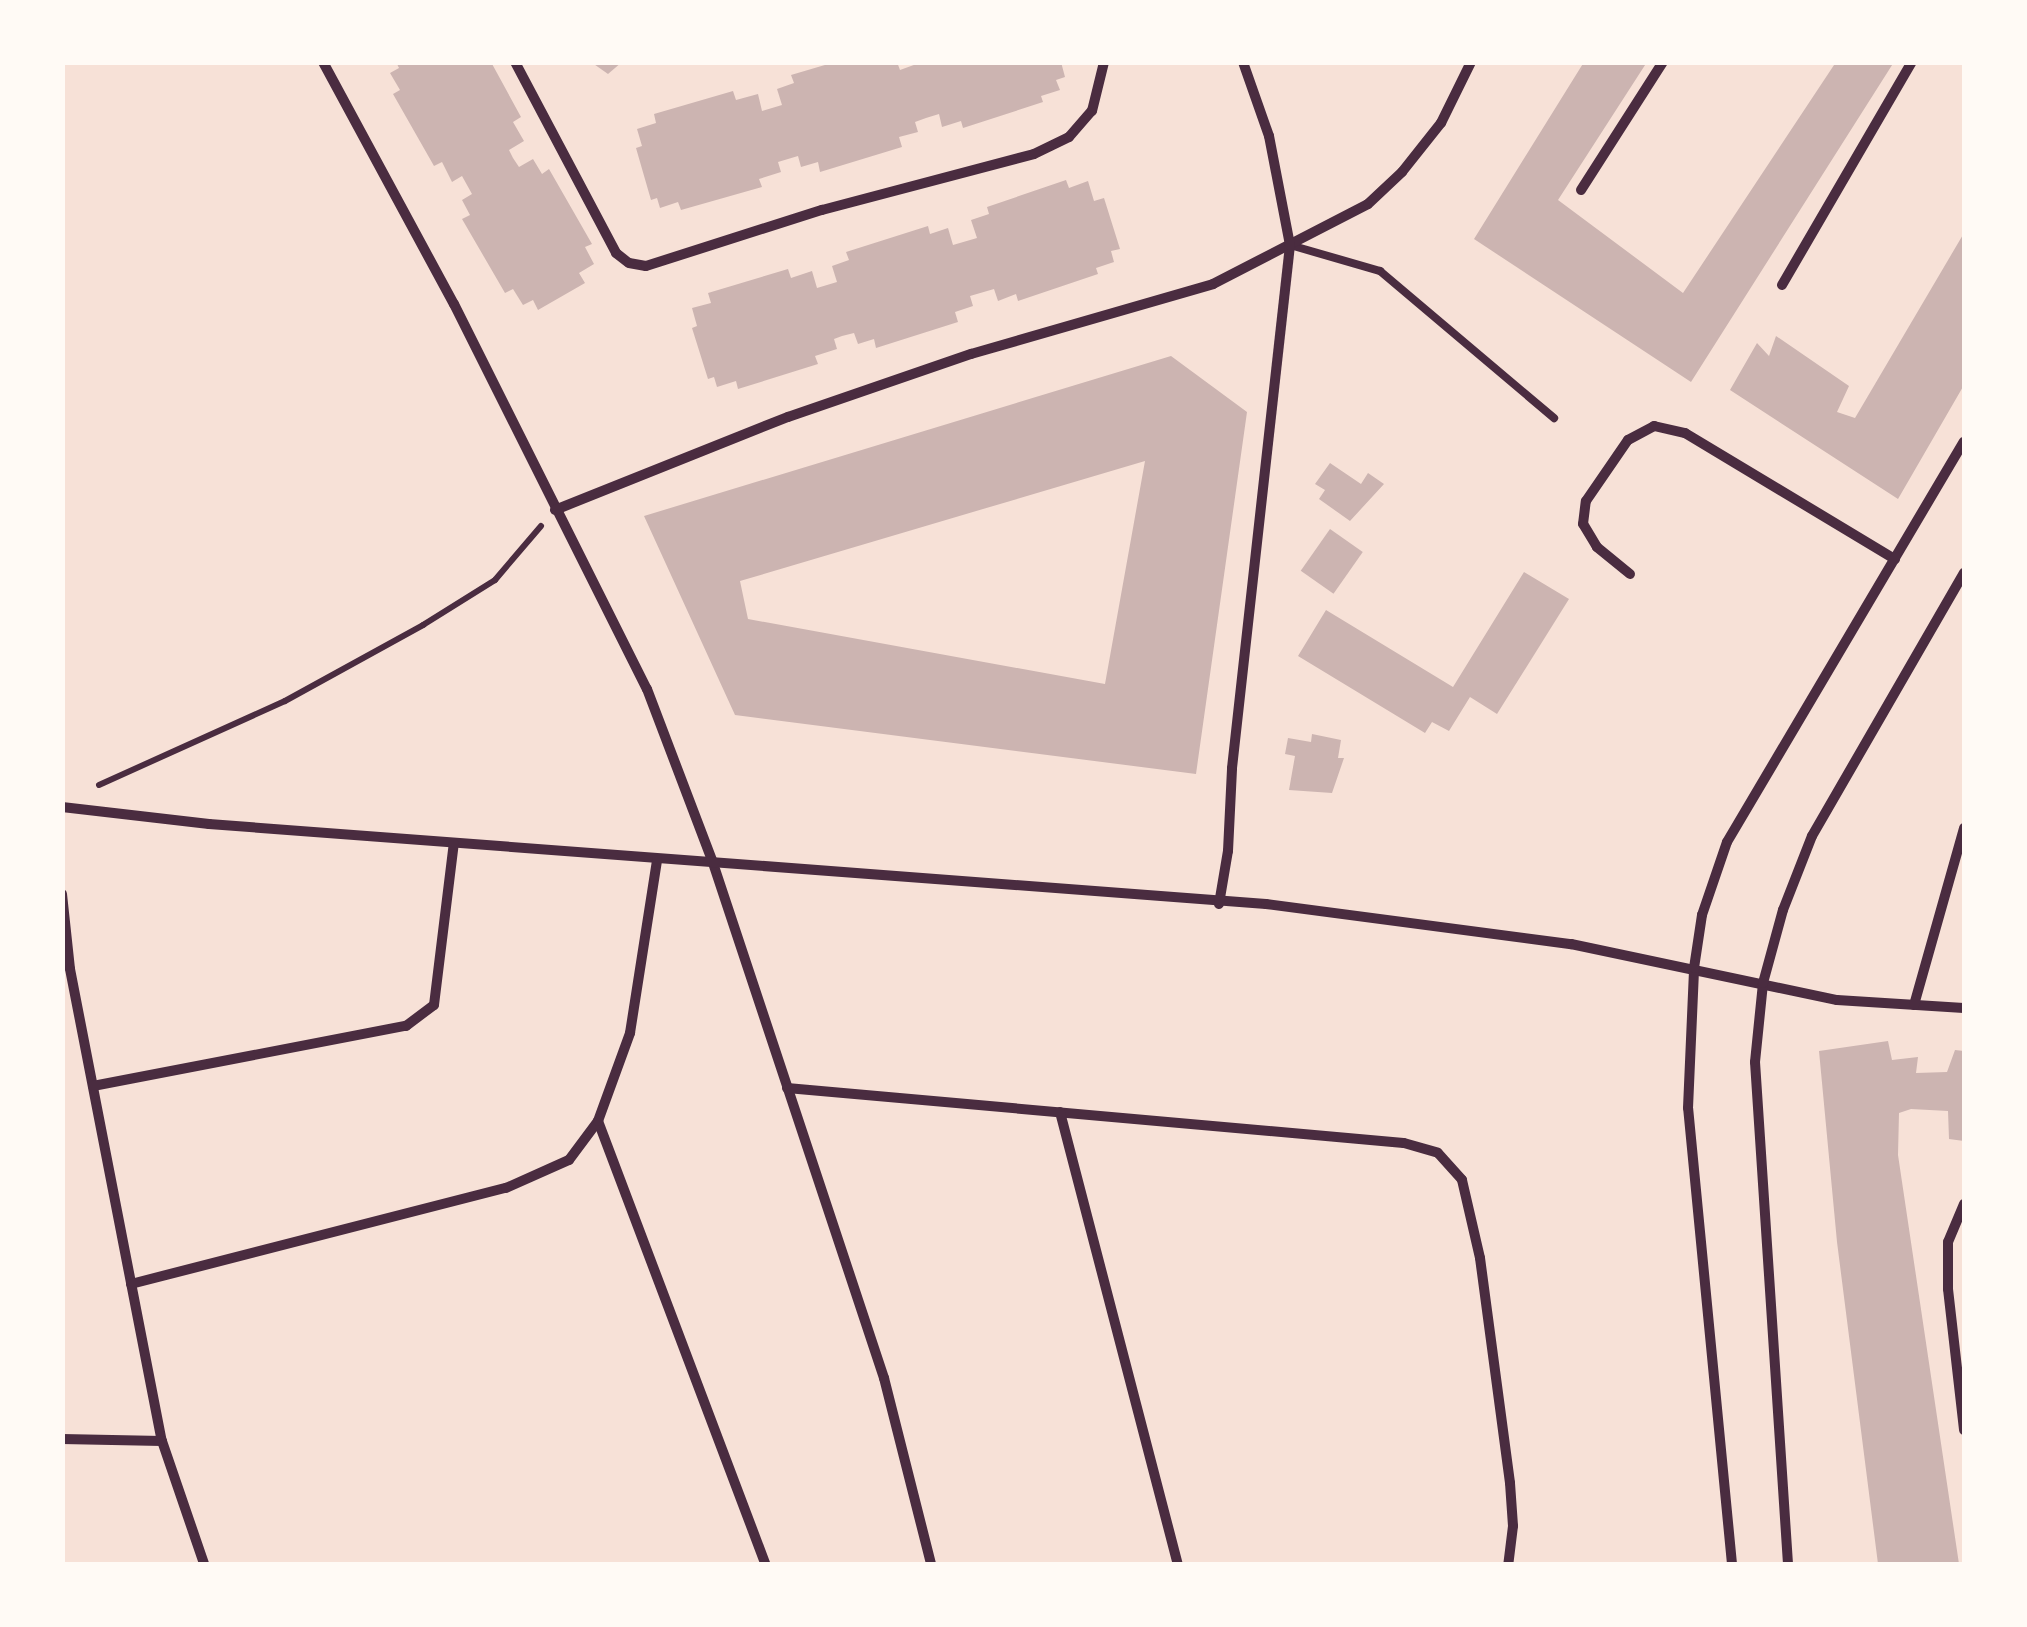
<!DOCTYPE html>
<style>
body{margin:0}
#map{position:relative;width:2027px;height:1627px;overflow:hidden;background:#f7e1d7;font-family:"Fira Sans Condensed",sans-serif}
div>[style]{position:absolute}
.building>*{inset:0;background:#ccb4b1;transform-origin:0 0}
.path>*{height:6px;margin:-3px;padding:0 3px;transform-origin:3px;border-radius:3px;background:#4a2c40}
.service>*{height:8px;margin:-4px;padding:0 4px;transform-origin:4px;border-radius:4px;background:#4a2c40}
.minor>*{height:10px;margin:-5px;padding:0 5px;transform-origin:5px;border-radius:5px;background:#4a2c40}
span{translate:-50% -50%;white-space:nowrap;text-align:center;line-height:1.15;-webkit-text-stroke:8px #fffaf5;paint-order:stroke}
.frame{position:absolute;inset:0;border:65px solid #fffaf5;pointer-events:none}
</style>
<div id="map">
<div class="building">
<i style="clip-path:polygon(396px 62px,491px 62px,521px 117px,513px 122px,524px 141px,509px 150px,513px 158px,519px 167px,533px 159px,542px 174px,549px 169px,592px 244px,585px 247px,594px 264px,579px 273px,585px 283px,538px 310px,533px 300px,523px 305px,513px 289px,505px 293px,462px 219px,470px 215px,462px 200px,472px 194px,462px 176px,452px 182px,442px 162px,434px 166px,393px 94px,400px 90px,390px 73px,399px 68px)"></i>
<i style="clip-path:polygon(591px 62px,622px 62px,608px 74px)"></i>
<i style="clip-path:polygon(835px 62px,897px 62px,900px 70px,922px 62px,1061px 62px,1065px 77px,1056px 80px,1060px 90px,1041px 96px,1043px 102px,963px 128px,961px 121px,942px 127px,939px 114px,926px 118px,915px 122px,918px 132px,899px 137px,902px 147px,820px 172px,818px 162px,801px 167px,798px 156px,778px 162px,781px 172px,759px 179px,762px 187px,681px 210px,678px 202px,660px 208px,657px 198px,651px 200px,636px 148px,642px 146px,637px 129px,656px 123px,654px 114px,733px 91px,736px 100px,758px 94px,762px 111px,782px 105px,777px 89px,794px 83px,791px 75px)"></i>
<i style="clip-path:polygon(1584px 62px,1647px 62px,1558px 200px,1683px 293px,1836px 62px,1894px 62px,1691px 382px,1474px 239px)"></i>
<i style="clip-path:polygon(1066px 180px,1069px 188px,1088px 181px,1094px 201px,1104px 198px,1120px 249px,1111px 251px,1114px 262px,1096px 268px,1098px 274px,1018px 301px,1016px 294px,998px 301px,994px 289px,970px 296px,973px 306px,955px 312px,958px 322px,876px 348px,874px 339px,858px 344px,854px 333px,842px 336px,834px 339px,837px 349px,815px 356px,818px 364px,738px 389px,736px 381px,717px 387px,714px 377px,708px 379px,692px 328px,697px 326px,692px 308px,711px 303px,708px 293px,788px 269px,791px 278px,812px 271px,817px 288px,837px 282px,832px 266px,849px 260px,846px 252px,928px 226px,930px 234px,948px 228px,953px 245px,977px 238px,971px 220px,989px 214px,987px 207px)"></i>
<i style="clip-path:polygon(1964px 233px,1964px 385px,1898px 499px,1730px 390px,1757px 343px,1769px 356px,1776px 336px,1849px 386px,1837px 412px,1855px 418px)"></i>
<i style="clip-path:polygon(evenodd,1171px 356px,1247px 412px,1196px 774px,735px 715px,644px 516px,1171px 356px,1145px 461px,1105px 684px,748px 619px,740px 581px,1145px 461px)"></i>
<i style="clip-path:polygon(1330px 463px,1361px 484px,1368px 473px,1384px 484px,1350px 521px,1319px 499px,1325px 490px,1315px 484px)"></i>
<i style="left:1330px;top:529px;width:40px;height:51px;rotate:35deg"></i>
<i style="clip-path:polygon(1524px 572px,1569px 599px,1497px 714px,1470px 697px,1449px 731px,1432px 722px,1425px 733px,1298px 656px,1326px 610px,1453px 687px)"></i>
<i style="clip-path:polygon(1312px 734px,1341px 740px,1338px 758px,1344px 758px,1332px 793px,1289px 790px,1295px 756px,1285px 754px,1288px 738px,1311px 742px)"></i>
<i style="clip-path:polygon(1888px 1041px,1892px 1060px,1918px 1057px,1916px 1073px,1947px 1072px,1955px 1050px,1964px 1051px,1964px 1141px,1949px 1139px,1948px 1111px,1911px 1109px,1899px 1113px,1898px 1155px,1959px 1564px,1878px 1564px,1837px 1242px,1819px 1051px)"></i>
</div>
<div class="path">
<i style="left:99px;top:785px;width:204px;rotate:-24.3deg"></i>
<i style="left:285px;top:701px;width:158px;rotate:-28.8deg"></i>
<i style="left:423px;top:625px;width:85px;rotate:-32deg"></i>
<i style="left:495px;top:580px;width:71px;rotate:-49.6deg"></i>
</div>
<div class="service">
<i style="left:1290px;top:245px;width:94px;rotate:16.1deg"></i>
<i style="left:1380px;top:271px;width:228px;rotate:40.2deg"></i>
</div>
<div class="minor">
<i style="left:323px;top:62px;width:275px;rotate:61.6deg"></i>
<i style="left:454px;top:304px;width:431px;rotate:63.4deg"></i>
<i style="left:647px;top:689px;width:186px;rotate:69.2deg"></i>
<i style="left:713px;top:863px;width:543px;rotate:71.63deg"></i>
<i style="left:884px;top:1378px;width:192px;rotate:75.8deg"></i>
<i style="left:515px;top:62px;width:216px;rotate:62.1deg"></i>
<i style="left:616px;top:253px;width:16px;rotate:38deg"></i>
<i style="left:629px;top:263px;width:17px;rotate:10deg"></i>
<i style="left:646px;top:266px;width:185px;rotate:-17.7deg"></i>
<i style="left:822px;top:210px;width:219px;rotate:-14.8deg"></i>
<i style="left:1034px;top:154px;width:39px;rotate:-26deg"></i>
<i style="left:1069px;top:137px;width:35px;rotate:-49deg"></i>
<i style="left:1092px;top:111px;width:50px;rotate:-76.2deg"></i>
<i style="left:1581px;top:190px;width:152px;rotate:-57.4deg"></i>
<i style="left:1782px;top:285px;width:258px;rotate:-59.8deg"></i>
<i style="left:555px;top:510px;width:251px;rotate:-21.8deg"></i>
<i style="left:788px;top:417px;width:194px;rotate:-19deg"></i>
<i style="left:971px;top:354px;width:252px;rotate:-16.1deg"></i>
<i style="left:1213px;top:284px;width:174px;rotate:-27.3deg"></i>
<i style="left:1368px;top:204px;width:47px;rotate:-43.3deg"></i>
<i style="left:1402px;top:172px;width:63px;rotate:-51.5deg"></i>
<i style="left:1441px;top:123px;width:68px;rotate:-63.8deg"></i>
<i style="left:1630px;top:574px;width:43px;rotate:-140.7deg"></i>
<i style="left:1597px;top:547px;width:27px;rotate:-121deg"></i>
<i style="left:1583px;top:524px;width:23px;rotate:-83deg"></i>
<i style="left:1586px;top:501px;width:74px;rotate:-55.5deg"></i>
<i style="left:1628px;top:440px;width:30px;rotate:-28deg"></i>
<i style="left:1654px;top:426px;width:32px;rotate:13deg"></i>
<i style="left:1685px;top:433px;width:245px;rotate:31deg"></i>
<i style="left:62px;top:807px;width:148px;rotate:6.6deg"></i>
<i style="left:209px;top:824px;width:1060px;rotate:4.33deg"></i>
<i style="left:1266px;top:904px;width:308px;rotate:7.5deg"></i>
<i style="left:1571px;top:944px;width:272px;rotate:11.9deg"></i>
<i style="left:1837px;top:1000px;width:127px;rotate:3.6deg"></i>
<i style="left:62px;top:894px;width:75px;rotate:83.9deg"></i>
<i style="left:70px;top:969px;width:481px;rotate:79deg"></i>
<i style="left:162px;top:1441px;width:130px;rotate:71.1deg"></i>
<i style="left:1219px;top:904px;width:54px;rotate:-80.4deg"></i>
<i style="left:1228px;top:851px;width:83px;rotate:-87.2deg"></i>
<i style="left:1232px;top:768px;width:526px;rotate:-83.67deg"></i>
<i style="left:1290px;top:245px;width:111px;rotate:-100.9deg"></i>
<i style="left:1269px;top:136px;width:78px;rotate:-109.4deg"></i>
<i style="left:1914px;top:1005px;width:184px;rotate:-74.2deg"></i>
<i style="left:93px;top:1086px;width:319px;rotate:-10.9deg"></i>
<i style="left:406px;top:1026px;width:35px;rotate:-37deg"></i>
<i style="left:434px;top:1005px;width:163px;rotate:-83deg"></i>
<i style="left:787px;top:1088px;width:619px;rotate:5.09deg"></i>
<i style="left:1404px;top:1143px;width:35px;rotate:16deg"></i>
<i style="left:1438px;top:1153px;width:36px;rotate:48deg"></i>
<i style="left:1462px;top:1180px;width:80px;rotate:77deg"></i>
<i style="left:1480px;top:1258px;width:227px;rotate:82.4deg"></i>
<i style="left:1510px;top:1483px;width:43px;rotate:86deg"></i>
<i style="left:1513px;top:1526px;width:38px;rotate:97deg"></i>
<i style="left:1060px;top:1112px;width:467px;rotate:75.4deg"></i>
<i style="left:598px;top:1121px;width:473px;rotate:69.3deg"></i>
<i style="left:1964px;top:1204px;width:41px;rotate:112.8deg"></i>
<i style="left:1948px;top:1242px;width:47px;rotate:90deg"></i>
<i style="left:1948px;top:1289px;width:142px;rotate:83.5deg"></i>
<i style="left:131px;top:1284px;width:387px;rotate:-14.4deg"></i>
<i style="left:506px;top:1188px;width:69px;rotate:-24deg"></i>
<i style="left:569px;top:1160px;width:49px;rotate:-53.4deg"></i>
<i style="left:598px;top:1121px;width:94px;rotate:-70deg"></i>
<i style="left:630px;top:1033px;width:175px;rotate:-81.1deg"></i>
<i style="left:62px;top:1439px;width:100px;rotate:1.1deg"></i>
<i style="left:1732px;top:1564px;width:458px;rotate:-95.5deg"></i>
<i style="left:1688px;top:1108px;width:140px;rotate:-87.5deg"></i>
<i style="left:1694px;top:968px;width:54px;rotate:-81.4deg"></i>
<i style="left:1702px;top:915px;width:77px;rotate:-71.1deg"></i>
<i style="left:1727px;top:842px;width:465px;rotate:-59.4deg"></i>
<i style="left:1788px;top:1564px;width:503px;rotate:-93.76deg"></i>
<i style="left:1755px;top:1062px;width:79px;rotate:-84.2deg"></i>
<i style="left:1763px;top:983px;width:76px;rotate:-74.7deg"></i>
<i style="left:1783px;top:910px;width:79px;rotate:-68.6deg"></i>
<i style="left:1812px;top:836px;width:304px;rotate:-60deg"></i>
</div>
<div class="frame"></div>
</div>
